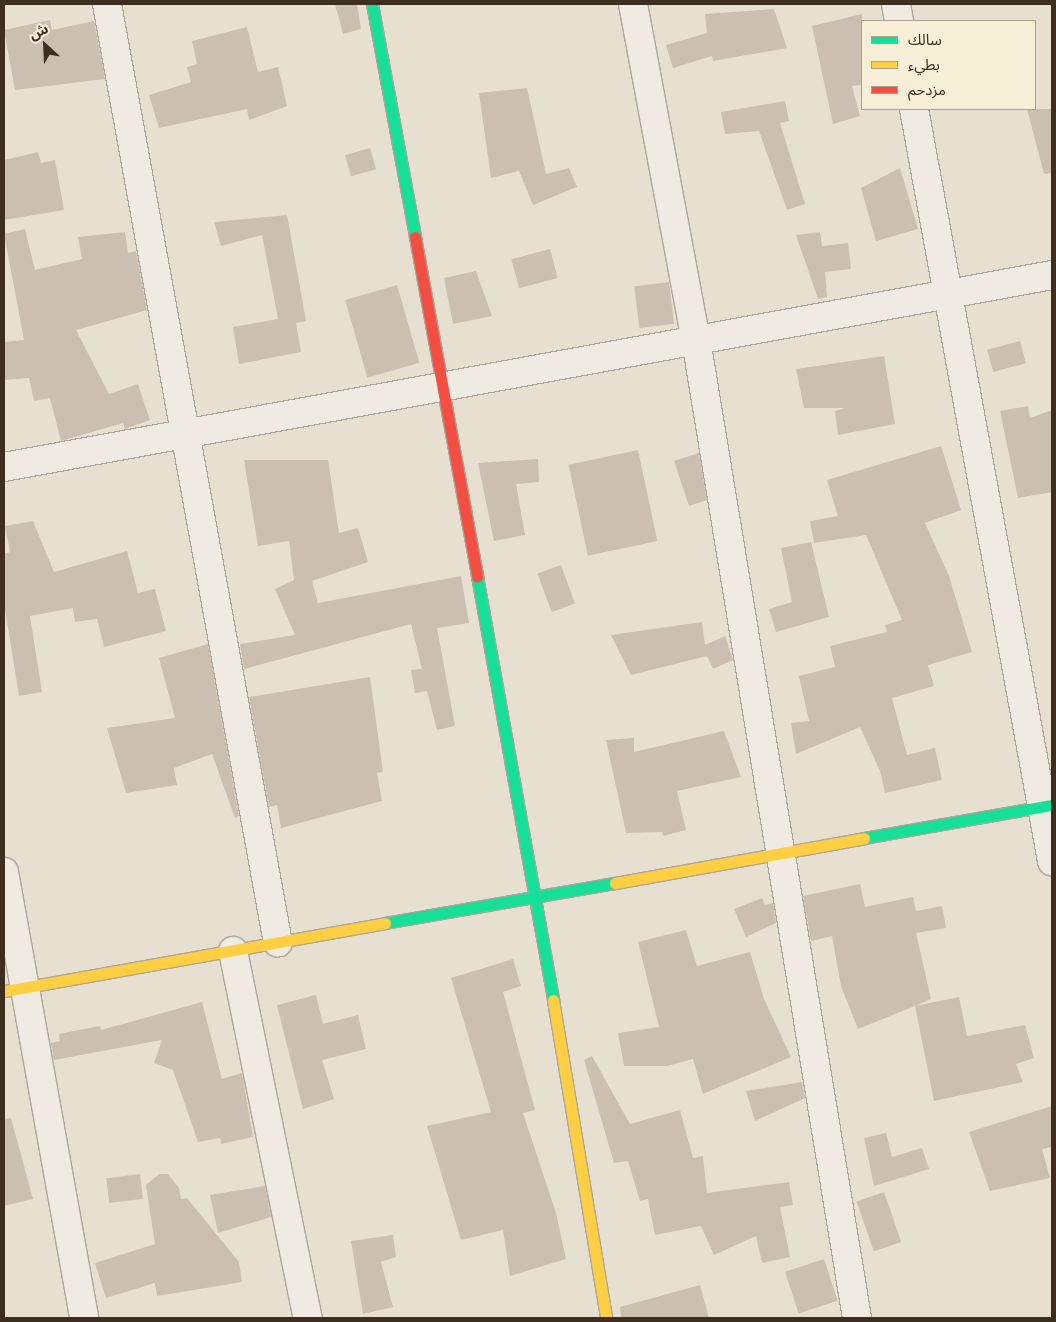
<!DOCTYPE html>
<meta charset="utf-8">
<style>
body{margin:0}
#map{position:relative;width:1056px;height:1322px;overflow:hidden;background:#e7e0d1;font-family:"Libre Baskerville","Noto Sans Arabic",serif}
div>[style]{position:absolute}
.building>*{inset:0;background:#cbbfb2;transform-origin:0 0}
.roads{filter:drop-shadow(1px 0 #ada599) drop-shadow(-1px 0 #ada599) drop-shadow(0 1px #ada599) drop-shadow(0 -1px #ada599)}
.street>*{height:28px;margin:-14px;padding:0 14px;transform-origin:14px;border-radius:14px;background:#efebe3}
.fast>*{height:11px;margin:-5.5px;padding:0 5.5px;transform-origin:5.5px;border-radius:5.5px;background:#16e098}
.slow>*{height:11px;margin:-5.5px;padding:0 5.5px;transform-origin:5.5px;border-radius:5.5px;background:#ffcf43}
.jam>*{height:11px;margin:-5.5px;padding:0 5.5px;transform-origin:5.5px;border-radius:5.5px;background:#f24e42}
span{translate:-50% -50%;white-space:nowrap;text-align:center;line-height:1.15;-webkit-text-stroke:4.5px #f7eed8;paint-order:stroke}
.frame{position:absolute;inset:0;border:5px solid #3d2e20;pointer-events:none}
.legend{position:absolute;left:861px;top:20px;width:175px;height:90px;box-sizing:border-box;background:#f7eed8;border:1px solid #ada18e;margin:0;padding:6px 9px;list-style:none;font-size:15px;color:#3d2e20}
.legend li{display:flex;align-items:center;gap:10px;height:25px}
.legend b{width:25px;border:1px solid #ada18e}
.north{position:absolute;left:20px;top:20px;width:50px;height:50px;-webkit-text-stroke:4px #f7eed8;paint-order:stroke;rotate:335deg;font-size:14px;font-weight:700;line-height:20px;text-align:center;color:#3d2e20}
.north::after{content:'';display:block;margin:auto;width:18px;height:22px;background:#3d2e20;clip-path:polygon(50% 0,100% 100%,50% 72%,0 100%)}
</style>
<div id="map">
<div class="building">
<i style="clip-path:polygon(335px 4px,357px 4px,361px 29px,343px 34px)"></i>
<i style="clip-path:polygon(774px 9px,787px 48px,713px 61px,712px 56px,673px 68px,666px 45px,707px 33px,705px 14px)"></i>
<i style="clip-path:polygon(862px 14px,862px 85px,852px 86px,860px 116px,833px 124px,812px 26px)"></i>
<i style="clip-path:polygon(50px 20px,52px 30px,94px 21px,105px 79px,15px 90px,4px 30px)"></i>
<i style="clip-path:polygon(247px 27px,258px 72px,278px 67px,287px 106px,249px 120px,247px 109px,159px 128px,149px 95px,191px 82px,187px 67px,197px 64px,192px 41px)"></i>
<i style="clip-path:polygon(527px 88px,546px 174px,569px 168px,577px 187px,533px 205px,519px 171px,491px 178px,479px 93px)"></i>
<i style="clip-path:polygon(785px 101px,789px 121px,780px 123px,805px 204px,787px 210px,759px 131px,725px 134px,721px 112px)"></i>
<i style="clip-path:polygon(1027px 109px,1052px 109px,1052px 173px,1044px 174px)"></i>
<i style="left:370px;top:148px;width:22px;height:26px;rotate:74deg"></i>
<i style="clip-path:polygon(38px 152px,41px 163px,55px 160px,64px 210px,4px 220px,4px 160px)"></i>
<i style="clip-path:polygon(900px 168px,918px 229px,876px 241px,861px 188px)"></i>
<i style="clip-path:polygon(287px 215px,306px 321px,296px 323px,301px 352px,239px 364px,233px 327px,278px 319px,262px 235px,221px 246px,214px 222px)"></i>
<i style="clip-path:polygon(25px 229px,35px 270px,82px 259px,78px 237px,125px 232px,128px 253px,136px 251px,147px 310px,76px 330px,109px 394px,138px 384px,150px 420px,125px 429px,123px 423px,61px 441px,50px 398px,34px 401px,29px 378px,4px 380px,4px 342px,24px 340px,4px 234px)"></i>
<i style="clip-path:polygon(820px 232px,822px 246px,848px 243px,851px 269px,825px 272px,827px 297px,818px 299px,796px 235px)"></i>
<i style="left:550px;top:249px;width:30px;height:40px;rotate:75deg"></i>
<i style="clip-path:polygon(476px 271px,492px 316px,453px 324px,444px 278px)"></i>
<i style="left:669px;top:282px;width:42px;height:35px;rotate:83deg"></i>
<i style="left:397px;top:285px;width:81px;height:54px;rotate:74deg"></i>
<i style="left:1020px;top:341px;width:23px;height:34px;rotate:75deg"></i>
<i style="clip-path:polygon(884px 356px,895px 424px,838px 435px,835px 411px,845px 408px,804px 408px,796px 369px)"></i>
<i style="clip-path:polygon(1028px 406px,1030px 418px,1052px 410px,1052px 492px,1018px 498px,1000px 411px)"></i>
<i style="clip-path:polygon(941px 446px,961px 510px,925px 523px,949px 576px,972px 652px,928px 665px,934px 686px,892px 698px,907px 755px,935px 748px,942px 780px,885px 793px,880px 771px,860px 727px,796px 754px,791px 723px,809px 721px,799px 676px,835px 667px,830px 646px,887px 632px,885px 625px,902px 620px,866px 535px,814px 543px,810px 521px,838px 516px,827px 480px)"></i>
<i style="left:638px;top:450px;width:93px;height:71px;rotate:78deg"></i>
<i style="clip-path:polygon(699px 453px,707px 500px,689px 506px,674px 461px)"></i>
<i style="clip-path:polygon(538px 459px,539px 482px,516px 484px,525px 535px,494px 541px,478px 463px)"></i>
<i style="clip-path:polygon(244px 460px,328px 460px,339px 533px,358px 528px,368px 562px,312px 581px,318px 603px,461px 576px,469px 623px,437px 628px,455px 726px,437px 730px,427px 691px,415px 693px,411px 670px,422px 669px,411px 624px,244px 669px,240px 644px,295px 635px,275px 589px,294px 580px,289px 541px,258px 546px)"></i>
<i style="clip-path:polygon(33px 521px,54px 572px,127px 551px,138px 593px,155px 589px,166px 631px,104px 647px,97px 619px,75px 622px,73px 608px,30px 616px,42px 692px,19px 696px,4px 603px,4px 554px,10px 552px,5px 526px)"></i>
<i style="clip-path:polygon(811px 542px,829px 617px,776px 632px,769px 609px,792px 602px,781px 548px)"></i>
<i style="left:561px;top:565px;width:41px;height:25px;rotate:70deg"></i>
<i style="clip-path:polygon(702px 622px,705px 645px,725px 636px,733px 660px,713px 669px,707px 656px,631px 675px,611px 635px)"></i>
<i style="clip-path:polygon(208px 644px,239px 816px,235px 818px,212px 754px,174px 768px,177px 785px,126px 793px,107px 728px,175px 718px,159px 658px)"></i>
<i style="clip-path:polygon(370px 677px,383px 772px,377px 773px,382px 801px,281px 828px,277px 805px,269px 807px,249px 697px)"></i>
<i style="clip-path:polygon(724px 731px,741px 777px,677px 791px,686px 830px,663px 836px,662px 832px,626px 833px,606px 740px,634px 738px,634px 752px)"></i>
<i style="clip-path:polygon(860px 884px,865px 907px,913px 897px,916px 911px,942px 906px,946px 928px,916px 933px,931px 999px,915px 1006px,959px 997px,967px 1036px,1025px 1025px,1034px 1058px,1016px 1064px,1023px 1082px,934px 1101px,915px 1006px,858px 1029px,841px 986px,832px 936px,811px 941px,803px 896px)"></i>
<i style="clip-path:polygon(762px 898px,765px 905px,773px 903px,776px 923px,746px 937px,734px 909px)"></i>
<i style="clip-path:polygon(686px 930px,697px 966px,750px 952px,764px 999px,791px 1057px,703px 1094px,693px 1059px,667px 1066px,624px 1066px,618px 1033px,659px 1027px,638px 942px)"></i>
<i style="clip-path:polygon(513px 959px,521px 986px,503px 992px,535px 1110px,523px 1113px,556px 1213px,566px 1259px,510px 1276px,503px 1230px,461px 1240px,427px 1126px,491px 1112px,451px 978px)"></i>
<i style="clip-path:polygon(316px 995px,323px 1024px,358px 1015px,366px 1049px,322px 1060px,334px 1099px,303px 1109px,277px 1005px)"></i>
<i style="clip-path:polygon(202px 1002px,222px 1079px,242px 1073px,253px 1137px,221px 1144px,220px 1138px,198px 1142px,173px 1070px,154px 1063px,162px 1040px,54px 1060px,51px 1043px,60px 1041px,59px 1034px,100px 1026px,101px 1030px)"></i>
<i style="clip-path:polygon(592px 1056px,630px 1124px,680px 1110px,693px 1158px,703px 1156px,707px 1193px,789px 1182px,793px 1205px,780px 1207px,790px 1257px,762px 1263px,756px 1236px,714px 1255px,701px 1226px,655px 1235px,648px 1199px,640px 1201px,628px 1161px,614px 1163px,584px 1060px)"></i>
<i style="clip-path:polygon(802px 1082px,805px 1098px,755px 1121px,746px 1091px)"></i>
<i style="clip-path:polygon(1052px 1106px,1052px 1147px,1042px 1149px,1050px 1178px,990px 1191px,969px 1132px)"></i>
<i style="clip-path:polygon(11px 1118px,33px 1199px,4px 1206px,4px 1119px)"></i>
<i style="clip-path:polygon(886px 1133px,892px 1157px,922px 1148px,929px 1169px,874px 1186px,864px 1138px)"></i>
<i style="left:140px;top:1174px;width:25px;height:34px;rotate:83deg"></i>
<i style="clip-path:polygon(159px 1174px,168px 1174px,179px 1188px,181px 1199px,187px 1198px,239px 1262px,242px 1282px,157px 1296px,155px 1283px,106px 1298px,95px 1263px,155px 1244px,146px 1185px)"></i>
<i style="clip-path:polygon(265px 1186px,271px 1217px,218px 1233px,210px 1195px)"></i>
<i style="left:884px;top:1192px;width:53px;height:29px;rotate:71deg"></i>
<i style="clip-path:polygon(393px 1235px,396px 1257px,381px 1262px,393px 1307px,363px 1314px,351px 1241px)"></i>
<i style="left:824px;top:1259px;width:44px;height:41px;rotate:72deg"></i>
<i style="clip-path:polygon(700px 1285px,709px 1318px,621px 1318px,620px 1307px)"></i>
</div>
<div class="roads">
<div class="street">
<i style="left:107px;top:4px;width:954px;rotate:79.68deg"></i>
<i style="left:633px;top:4px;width:342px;rotate:79.4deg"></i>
<i style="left:696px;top:340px;width:991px;rotate:80.65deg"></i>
<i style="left:896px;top:4px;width:17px;rotate:80deg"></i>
<i style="left:914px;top:109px;width:765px;rotate:79.6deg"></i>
<i style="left:4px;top:467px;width:1065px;rotate:-10.38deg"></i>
<i style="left:4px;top:872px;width:453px;rotate:79.8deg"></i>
<i style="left:233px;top:951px;width:375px;rotate:78.5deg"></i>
</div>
<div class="fast">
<i style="left:372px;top:4px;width:237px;rotate:79.5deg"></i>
<i style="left:477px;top:576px;width:431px;rotate:79.8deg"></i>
<i style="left:864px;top:838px;width:191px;rotate:-10deg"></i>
<i style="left:385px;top:923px;width:233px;rotate:-9.9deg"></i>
</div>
<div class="slow">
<i style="left:615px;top:883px;width:253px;rotate:-10.2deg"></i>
<i style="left:4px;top:991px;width:387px;rotate:-10.1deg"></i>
<i style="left:553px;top:1000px;width:322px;rotate:80.5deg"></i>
</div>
<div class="jam">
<i style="left:415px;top:237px;width:345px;rotate:79.6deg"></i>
</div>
</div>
<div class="frame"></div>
<ul class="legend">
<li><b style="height:6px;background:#16e098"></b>سالك</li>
<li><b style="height:6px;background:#ffcf43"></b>بطيء</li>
<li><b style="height:6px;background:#f24e42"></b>مزدحم</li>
</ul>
<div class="north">ش</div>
</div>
